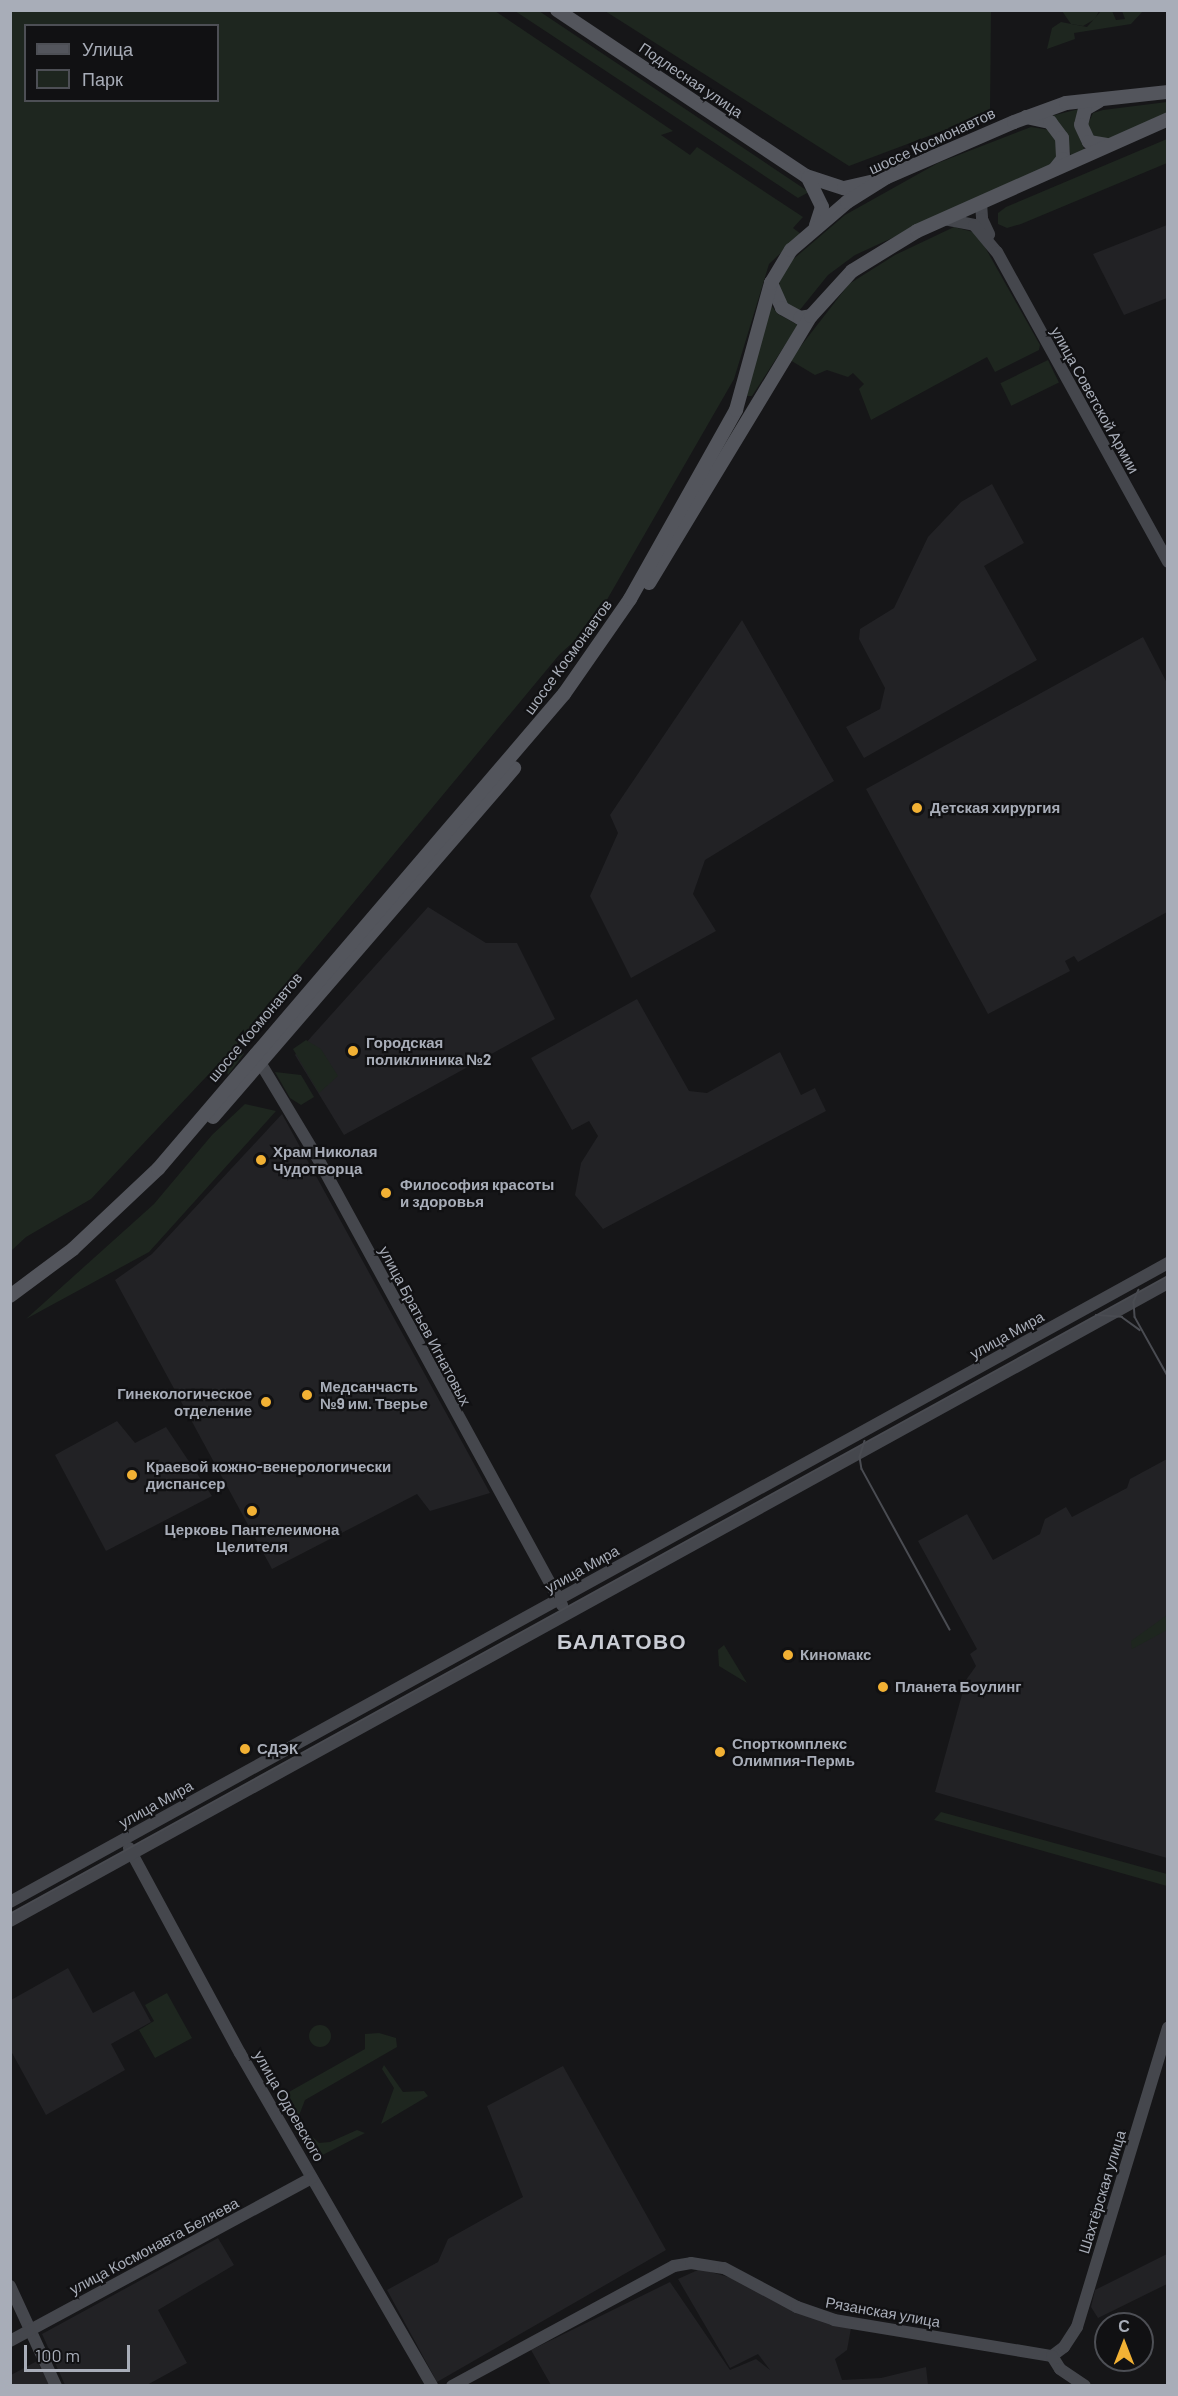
<!DOCTYPE html>
<meta charset="utf-8">
<style>
body{margin:0}
#map{position:relative;width:1178px;height:2396px;overflow:hidden;background:#161618;font-family:Barlow,sans-serif}
div>[style]{position:absolute}
[style*='--x']{left:calc(var(--x)*1px);top:calc(var(--y)*1px);width:calc(var(--w)*1px);rotate:calc(var(--a)*1deg)}
.built>*{inset:0;background:#222225}
.green>*{inset:0;background:#1e261f;transform-origin:0 0}
.round{border-radius:50%}
.secondary>*{height:12px;margin:-6px;padding:0 6px;transform-origin:6px;border-radius:6px;background:#45474d}
.primary>*{height:14px;margin:-7px;padding:0 7px;transform-origin:7px;border-radius:7px;background:#53555c}
.tram>*{height:1.5px;margin:-0.75px;padding:0 0.75px;transform-origin:0.75px;border-radius:0.75px;background:#4a4c52}
.dots>*{width:16px;height:16px;translate:-50% -50%;box-sizing:border-box;border:3px solid #111113;border-radius:50%}
span{translate:-50% -50%;white-space:nowrap;text-align:center;line-height:1.15;-webkit-text-stroke:4.5px #111113;paint-order:stroke}
.street-label{font-size:15px;color:#a8adb8}
.poi-label{font-size:15px;color:#a8adb8;font-weight:700}
.left{translate:0 -50%;text-align:left}
.right{translate:-100% -50%;text-align:right}
.district-label{font-size:21px;color:#c9ccd4;font-weight:700;letter-spacing:1.5px}
.frame{position:absolute;inset:0;border:12px solid #a8adb8;pointer-events:none}
.legend{position:absolute;left:24px;top:24px;width:195px;height:78px;box-sizing:border-box;background:#111113;border:2px solid #4d4f55;margin:0;padding:8px 10px;list-style:none;font-size:18px;color:#a8adb8}
.legend li{display:flex;align-items:center;gap:12px;height:30px}
.legend b{width:30px;border:2px solid #4d4f55}
.north{position:absolute;left:1094px;top:2312px;width:60px;height:60px;box-sizing:border-box;background:#111113;border:2px solid #4d4f55;border-radius:50%;rotate:0deg;font-size:16px;font-weight:700;line-height:24px;text-align:center;color:#a8adb8}
.north::after{content:'';display:block;margin:auto;width:21px;height:27px;background:#f2b134;clip-path:polygon(50% 0,100% 100%,50% 72%,0 100%)}
.scale{position:absolute;left:24px;top:2345px;width:106px;height:27px;box-sizing:border-box;border:3px solid #a8adb8;border-top:0;padding-left:8px;font-size:18px;line-height:21px;white-space:nowrap;color:#a8adb8;-webkit-text-stroke:4px #111113;paint-order:stroke}
</style>
<div id="map">
<div class="built">
<i style="clip-path:polygon(1167px 225px,1167px 298px,1124px 315px,1093px 254px)"></i>
<i style="clip-path:polygon(992px 484px,1024px 543px,984px 566px,1037px 660px,864px 758px,846px 727px,880px 709px,885px 688px,859px 639px,860px 629px,894px 608px,928px 537px,961px 502px)"></i>
<i style="clip-path:polygon(742px 620px,834px 781px,705px 860px,693px 894px,716px 931px,631px 978px,590px 896px,618px 833px,610px 815px)"></i>
<i style="clip-path:polygon(1143px 637px,1167px 683px,1167px 912px,1078px 962px,1074px 956px,1065px 961px,1070px 971px,988px 1014px,866px 789px)"></i>
<i style="clip-path:polygon(428px 907px,486px 943px,517px 943px,555px 1019px,344px 1135px,295px 1055px)"></i>
<i style="clip-path:polygon(637px 999px,689px 1091px,707px 1093px,780px 1052px,801px 1095px,815px 1088px,826px 1111px,603px 1229px,575px 1195px,581px 1163px,598px 1136px,589px 1121px,572px 1130px,531px 1058px)"></i>
<i style="clip-path:polygon(282px 1114px,490px 1493px,430px 1511px,417px 1494px,272px 1569px,115px 1280px,152px 1254px)"></i>
<i style="clip-path:polygon(117px 1421px,135px 1443px,166px 1427px,212px 1496px,106px 1551px,55px 1455px)"></i>
<i style="clip-path:polygon(1167px 1459px,1167px 1858px,935px 1792px,966px 1680px,976px 1666px,970px 1654px,977px 1649px,918px 1541px,967px 1514px,993px 1560px,1040px 1534px,1045px 1519px,1066px 1507px,1072px 1517px,1127px 1488px,1130px 1479px)"></i>
<i style="clip-path:polygon(68px 1968px,93px 2013px,134px 1991px,151px 2022px,111px 2044px,125px 2070px,46px 2115px,11px 2051px,11px 2000px)"></i>
<i style="clip-path:polygon(563px 2066px,666px 2250px,437px 2382px,387px 2290px,438px 2262px,448px 2239px,523px 2197px,487px 2106px)"></i>
<i style="clip-path:polygon(218px 2238px,234px 2265px,158px 2310px,187px 2363px,147px 2385px,65px 2385px,42px 2334px)"></i>
<i style="clip-path:polygon(1167px 2254px,1167px 2284px,1098px 2318px,1091px 2307px,1095px 2290px)"></i>
<i style="clip-path:polygon(700px 2269px,739px 2280px,851px 2328px,847px 2350px,835px 2359px,842px 2380px,881px 2378px,926px 2367px,928px 2385px,551px 2385px,531px 2350px,670px 2282px,730px 2370px,756px 2359px,770px 2370px,758px 2354px,730px 2368px,678px 2279px)"></i>
<i style="clip-path:polygon(37px 2361px,50px 2385px,11px 2386px,11px 2375px)"></i>
</div>
<div class="green">
<i style="clip-path:polygon(evenodd,11px 11px,495px 11px,673px 131px,661px 135px,690px 155px,697px 147px,803px 217px,793px 228px,801px 234px,769px 264px,734px 379px,593px 624px,559px 655px,237px 1043px,244px 1054px,228px 1075px,223px 1059px,91px 1199px,26px 1237px,11px 1251px,11px 11px,26px 26px,218px 26px,218px 100px,26px 100px,26px 26px)"></i>
<i style="clip-path:polygon(515px 11px,539px 11px,809px 192px,798px 198px)"></i>
<i style="clip-path:polygon(605px 11px,991px 11px,990px 113px,849px 166px)"></i>
<i style="clip-path:polygon(1062px 11px,1062px 10px,1099px 11px,1095px 19px,1083px 26px,1071px 24px)"></i>
<i style="clip-path:polygon(1101px 11px,1112px 11px,1116px 20px,1125px 19px,1122px 11px,1143px 11px,1131px 24px,1074px 33px,1075px 39px,1047px 49px,1052px 28px,1061px 22px,1087px 27px)"></i>
<i style="clip-path:polygon(1167px 102px,1167px 113px,1101px 144px,1096px 143px,1088px 124px,1093px 113px,1103px 110px)"></i>
<i style="clip-path:polygon(1079px 109px,1077px 132px,1085px 151px,1071px 157px,1066px 133px,1051px 116px)"></i>
<i style="clip-path:polygon(1031px 127px,1050px 130px,1056px 138px,1058px 162px,855px 255px,828px 275px,799px 311px,785px 304px,778px 289px,783px 268px,845px 215px,938px 163px)"></i>
<i style="clip-path:polygon(1167px 139px,1167px 163px,1021px 224px,1007px 228px,998px 224px,998px 213px,1006px 207px)"></i>
<i style="clip-path:polygon(954px 227px,977px 233px,1040px 345px,1039px 350px,995px 372px,987px 357px,871px 420px,859px 389px,864px 384px,853px 373px,848px 377px,827px 370px,815px 375px,790px 360px,849px 284px,895px 255px)"></i>
<i style="clip-path:polygon(769px 303px,778px 314px,798px 325px,752px 396px,747px 396px)"></i>
<i style="left:1048px;top:360px;width:25px;height:53px;rotate:64deg"></i>
<i style="clip-path:polygon(306px 1040px,321px 1049px,338px 1076px,319px 1093px,293px 1049px)"></i>
<i style="clip-path:polygon(275px 1072px,301px 1075px,314px 1097px,301px 1105px,290px 1098px)"></i>
<i style="clip-path:polygon(245px 1104px,276px 1111px,149px 1252px,26px 1319px,154px 1204px,212px 1135px)"></i>
<i style="clip-path:polygon(1167px 1615px,1167px 1630px,1132px 1649px,1131px 1641px)"></i>
<i style="clip-path:polygon(724px 1645px,747px 1683px,719px 1666px,718px 1650px)"></i>
<i style="clip-path:polygon(941px 1812px,1167px 1874px,1167px 1886px,934px 1820px)"></i>
<i style="clip-path:polygon(167px 1993px,192px 2038px,155px 2058px,139px 2030px,154px 2021px,145px 2005px)"></i>
<i class="round" style="left:309px;top:2025px;width:22px;height:22px"></i>
<i style="clip-path:polygon(379px 2033px,396px 2038px,397px 2047px,305px 2100px,298px 2118px,292px 2120px,280px 2097px,365px 2049px,365px 2034px)"></i>
<i style="clip-path:polygon(384px 2065px,403px 2092px,424px 2091px,428px 2096px,381px 2124px,394px 2088px,382px 2069px)"></i>
<i style="clip-path:polygon(299px 2124px,319px 2143px,330px 2142px,357px 2130px,365px 2133px,313px 2160px,294px 2129px)"></i>
</div>
<div class="secondary">
<i style="--x:981;--y:203;--w:16;--a:86"></i>
<i style="--x:982;--y:219;--w:17;--a:65"></i>
<i style="--x:944;--y:219;--w:31;--a:11"></i>
<i style="--x:974;--y:225;--w:35;--a:50"></i>
<i style="--x:997;--y:252;--w:354;--a:61.1"></i>
<i style="--x:255;--y:1054;--w:120;--a:59"></i>
<i style="--x:317;--y:1157;--w:511;--a:61.33"></i>
<i style="--x:129;--y:1848;--w:233;--a:61.6"></i>
<i style="--x:240;--y:2053;--w:384;--a:60"></i>
<i style="--x:10;--y:1902;--w:1323;--a:-28.89"></i>
<i style="--x:10;--y:1921;--w:1322;--a:-28.85"></i>
<i style="--x:10;--y:2286;--w:110;--a:65.3"></i>
<i style="--x:10;--y:2341;--w:343;--a:-28.4"></i>
<i style="--x:1052;--y:2356;--w:15;--a:-37"></i>
<i style="--x:1064;--y:2347;--w:24;--a:-57"></i>
<i style="--x:1077;--y:2327;--w:313;--a:-73.1"></i>
<i style="--x:452;--y:2386;--w:252;--a:-28.4"></i>
<i style="--x:674;--y:2266;--w:17;--a:-10"></i>
<i style="--x:691;--y:2263;--w:33;--a:9"></i>
<i style="--x:724;--y:2268;--w:83;--a:28.1"></i>
<i style="--x:797;--y:2307;--w:39;--a:19"></i>
<i style="--x:834;--y:2320;--w:221;--a:9.4"></i>
<i style="--x:1052;--y:2356;--w:15;--a:58"></i>
<i style="--x:1060;--y:2369;--w:30;--a:34"></i>
</div>
<div class="primary">
<i style="--x:557;--y:10;--w:299;--a:33.7"></i>
<i style="--x:806;--y:176;--w:40;--a:18"></i>
<i style="--x:844;--y:188;--w:28;--a:-13"></i>
<i style="--x:1099;--y:101;--w:16;--a:150"></i>
<i style="--x:1085;--y:109;--w:16;--a:104"></i>
<i style="--x:1081;--y:125;--w:19;--a:65"></i>
<i style="--x:1089;--y:142;--w:18;--a:9"></i>
<i style="--x:1026;--y:117;--w:25;--a:12"></i>
<i style="--x:1050;--y:122;--w:20;--a:53"></i>
<i style="--x:1062;--y:138;--w:21;--a:87"></i>
<i style="--x:1063;--y:159;--w:13;--a:129"></i>
<i style="--x:808;--y:178;--w:32;--a:64"></i>
<i style="--x:822;--y:207;--w:20;--a:108"></i>
<i style="--x:771;--y:283;--w:27;--a:66"></i>
<i style="--x:782;--y:308;--w:21;--a:29"></i>
<i style="--x:800;--y:318;--w:11;--a:-10"></i>
<i style="--x:649;--y:583;--w:312;--a:-58.8"></i>
<i style="--x:811;--y:316;--w:61;--a:-47.7"></i>
<i style="--x:852;--y:271;--w:76;--a:-31.6"></i>
<i style="--x:917;--y:231;--w:275;--a:-24"></i>
<i style="--x:213;--y:1117;--w:461;--a:-49.2"></i>
<i style="--x:10;--y:1296;--w:79;--a:-36.7"></i>
<i style="--x:73;--y:1249;--w:117;--a:-43.3"></i>
<i style="--x:158;--y:1169;--w:625;--a:-49.48"></i>
<i style="--x:564;--y:694;--w:116;--a:-55.2"></i>
<i style="--x:630;--y:599;--w:217;--a:-60.7"></i>
<i style="--x:736;--y:410;--w:132;--a:-74.6"></i>
<i style="--x:771;--y:283;--w:39;--a:-59"></i>
<i style="--x:791;--y:250;--w:74;--a:-40.6"></i>
<i style="--x:847;--y:202;--w:47;--a:-32"></i>
<i style="--x:887;--y:177;--w:138;--a:-23.4"></i>
<i style="--x:1014;--y:122;--w:55;--a:-20.1"></i>
<i style="--x:1066;--y:103;--w:103;--a:-6.2"></i>
</div>
<div class="tram">
<i style="--x:1139;--y:1290;--w:13;--a:113"></i>
<i style="--x:1134;--y:1302;--w:15;--a:86"></i>
<i style="--x:1135;--y:1317;--w:68;--a:60.8"></i>
<i style="--x:1096;--y:1315;--w:26;--a:4"></i>
<i style="--x:1122;--y:1317;--w:22;--a:36"></i>
<i style="--x:865;--y:1441;--w:17;--a:107"></i>
<i style="--x:860;--y:1457;--w:12;--a:81"></i>
<i style="--x:862;--y:1469;--w:183;--a:61.3"></i>
<i style="--x:10;--y:1914;--w:1322;--a:-28.85"></i>
</div>
<div class="dots">
<i style="left:917px;top:808px;background:#f2b134"></i>
<i style="left:353px;top:1051px;background:#f2b134"></i>
<i style="left:261px;top:1160px;background:#f2b134"></i>
<i style="left:386px;top:1193px;background:#f2b134"></i>
<i style="left:307px;top:1395px;background:#f2b134"></i>
<i style="left:266px;top:1402px;background:#f2b134"></i>
<i style="left:132px;top:1475px;background:#f2b134"></i>
<i style="left:252px;top:1511px;background:#f2b134"></i>
<i style="left:788px;top:1655px;background:#f2b134"></i>
<i style="left:883px;top:1687px;background:#f2b134"></i>
<i style="left:245px;top:1749px;background:#f2b134"></i>
<i style="left:720px;top:1752px;background:#f2b134"></i>
</div>
<div class="street-label">
<span style="left:691px;top:80px;rotate:34deg">Подлесная улица</span>
<span style="left:932px;top:141px;rotate:-25deg">шоссе Космонавтов</span>
<span style="left:1095px;top:400px;rotate:61deg">улица Советской Армии</span>
<span style="left:568px;top:657px;rotate:-54deg">шоссе Космонавтов</span>
<span style="left:255px;top:1027px;rotate:-50deg">шоссе Космонавтов</span>
<span style="left:425px;top:1326px;rotate:62deg">улица Братьев Игнатовых</span>
<span style="left:1007px;top:1335px;rotate:-29deg">улица Мира</span>
<span style="left:582px;top:1569px;rotate:-29deg">улица Мира</span>
<span style="left:156px;top:1804px;rotate:-29deg">улица Мира</span>
<span style="left:289px;top:2106px;rotate:60deg">улица Одоевского</span>
<span style="left:1102px;top:2192px;rotate:-73deg">Шахтёрская улица</span>
<span style="left:154px;top:2246px;rotate:-28deg">улица Космонавта Беляева</span>
<span style="left:883px;top:2312px;rotate:10deg">Рязанская улица</span>
</div>
<div class="poi-label">
<span class="left" style="left:930px;top:808px">Детская хирургия</span>
<span class="left" style="left:366px;top:1051px">Городская<br>поликлиника №2</span>
<span class="left" style="left:273px;top:1160px">Храм Николая<br>Чудотворца</span>
<span class="left" style="left:400px;top:1193px">Философия красоты<br>и здоровья</span>
<span class="left" style="left:320px;top:1395px">Медсанчасть<br>№9 им. Тверье</span>
<span class="right" style="left:252px;top:1402px">Гинекологическое<br>отделение</span>
<span class="left" style="left:146px;top:1475px">Краевой кожно-венерологически<br>диспансер</span>
<span style="left:252px;top:1538px">Церковь Пантелеимона<br>Целителя</span>
<span class="left" style="left:800px;top:1655px">Киномакс</span>
<span class="left" style="left:895px;top:1687px">Планета Боулинг</span>
<span class="left" style="left:732px;top:1752px">Спорткомплекс<br>Олимпия-Пермь</span>
<span class="left" style="left:257px;top:1749px">СДЭК</span>
</div>
<div class="district-label">
<span style="left:622px;top:1641px">БАЛАТОВО</span>
</div>
<div class="frame"></div>
<ul class="legend">
<li><b style="height:8px;background:#53555c"></b>Улица</li>
<li><b style="height:16px;background:#1e261f"></b>Парк</li>
</ul>
<div class="north">С</div>
<div class="scale">100 m</div>
</div>
